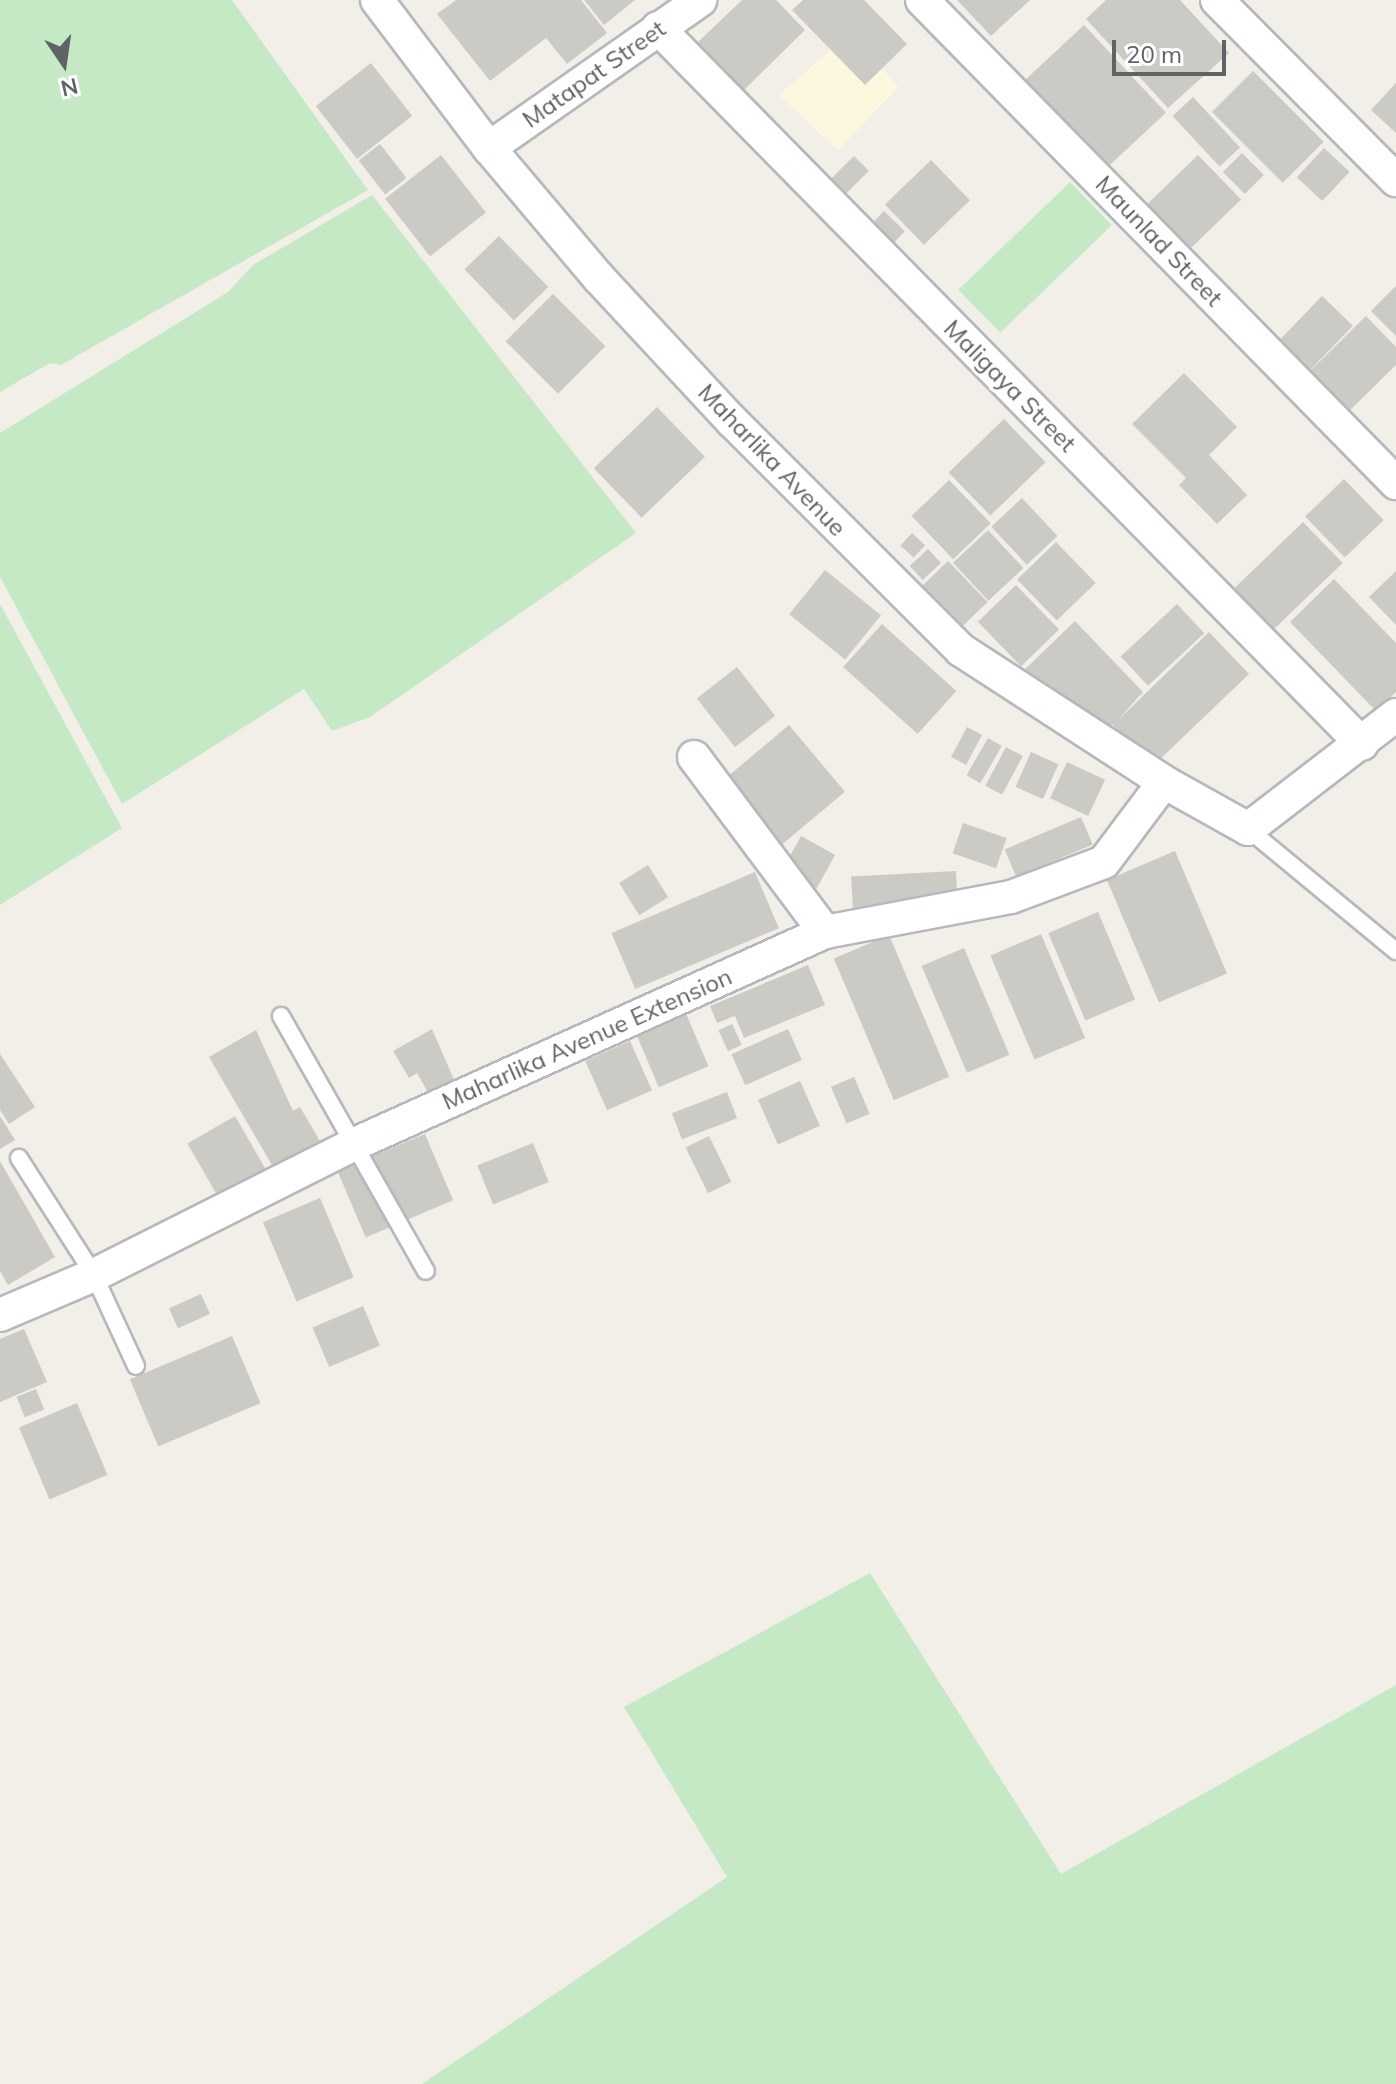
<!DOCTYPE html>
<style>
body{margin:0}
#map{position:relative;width:1396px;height:2084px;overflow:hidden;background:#f1efe8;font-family:Mulish,sans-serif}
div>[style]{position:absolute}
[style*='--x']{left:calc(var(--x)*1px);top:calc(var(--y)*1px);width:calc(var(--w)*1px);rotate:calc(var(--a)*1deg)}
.commercial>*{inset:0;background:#fef7e0}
.green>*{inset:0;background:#c5e8c5;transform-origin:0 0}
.building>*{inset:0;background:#cccac5;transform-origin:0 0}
.roads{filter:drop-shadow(2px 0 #b5b8bc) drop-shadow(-2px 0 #b5b8bc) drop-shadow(0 2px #b5b8bc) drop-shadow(0 -2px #b5b8bc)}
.service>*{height:16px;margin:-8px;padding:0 8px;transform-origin:8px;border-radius:8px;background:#fff}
.minor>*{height:32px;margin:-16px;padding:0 16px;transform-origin:16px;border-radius:16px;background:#fff}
span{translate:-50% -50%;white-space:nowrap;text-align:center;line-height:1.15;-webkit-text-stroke:6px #fff;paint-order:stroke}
.street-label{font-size:24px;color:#5f6368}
.north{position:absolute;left:24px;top:24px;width:80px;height:80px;-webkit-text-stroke:6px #fff;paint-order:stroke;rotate:167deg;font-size:22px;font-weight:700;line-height:32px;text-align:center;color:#5f6368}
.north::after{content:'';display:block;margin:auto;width:28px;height:36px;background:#5f6368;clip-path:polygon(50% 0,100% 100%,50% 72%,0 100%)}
.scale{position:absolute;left:1112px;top:40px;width:114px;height:36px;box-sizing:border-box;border:4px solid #5f6368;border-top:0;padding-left:10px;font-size:24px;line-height:28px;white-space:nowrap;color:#5f6368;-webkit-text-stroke:6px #fff;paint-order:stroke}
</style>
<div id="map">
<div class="commercial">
<i style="clip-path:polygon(843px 39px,873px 57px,898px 87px,838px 150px,779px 95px)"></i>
</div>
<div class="green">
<i style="clip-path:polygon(0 0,232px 0,368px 190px,61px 365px,50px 363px,0 392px)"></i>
<i style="left:1070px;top:182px;width:60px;height:155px;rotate:46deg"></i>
<i style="clip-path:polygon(372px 195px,636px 533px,370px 717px,332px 731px,304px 689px,122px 804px,0 577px,0 433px,228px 292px,253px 265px)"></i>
<i style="clip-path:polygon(0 604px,122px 828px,0 905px)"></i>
<i style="clip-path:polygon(870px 1573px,1061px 1874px,1396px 1685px,1396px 2084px,422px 2084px,727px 1877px,624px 1707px)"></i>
</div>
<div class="building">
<i style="clip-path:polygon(456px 0,581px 0,607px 33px,567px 64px,546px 38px,490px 81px,437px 14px)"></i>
<i style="clip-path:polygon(584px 0,635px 0,604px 25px)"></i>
<i style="clip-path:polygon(742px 0,776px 0,805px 30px,743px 91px,697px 43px)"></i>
<i style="clip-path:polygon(803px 0,864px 0,907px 44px,865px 85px,792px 10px)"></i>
<i style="clip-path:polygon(957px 0,1030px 0,991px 36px)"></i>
<i style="clip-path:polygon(1106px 0,1180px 0,1229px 53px,1168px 108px,1086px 19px)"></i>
<i style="left:1084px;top:25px;width:120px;height:85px;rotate:47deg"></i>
<i style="left:371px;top:63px;width:67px;height:70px;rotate:52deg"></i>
<i style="left:1253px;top:71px;width:100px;height:58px;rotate:45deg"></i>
<i style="clip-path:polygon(1396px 83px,1396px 133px,1371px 110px)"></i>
<i style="left:1193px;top:97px;width:69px;height:28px;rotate:47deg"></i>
<i style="left:380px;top:144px;width:43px;height:27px;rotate:52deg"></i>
<i style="left:1324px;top:148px;width:35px;height:40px;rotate:43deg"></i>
<i style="left:1242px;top:153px;width:31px;height:27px;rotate:45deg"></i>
<i style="left:441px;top:155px;width:73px;height:71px;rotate:52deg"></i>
<i style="left:1198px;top:155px;width:62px;height:86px;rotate:46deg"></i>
<i style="left:854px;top:156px;width:21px;height:33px;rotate:45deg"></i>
<i style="left:931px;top:160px;width:56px;height:64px;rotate:46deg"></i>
<i style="left:884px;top:211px;width:29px;height:25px;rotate:44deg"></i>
<i style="left:499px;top:236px;width:71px;height:48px;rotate:46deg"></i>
<i style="clip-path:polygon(1396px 286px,1396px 336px,1371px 311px)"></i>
<i style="left:553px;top:294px;width:74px;height:67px;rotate:45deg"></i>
<i style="left:1322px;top:296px;width:43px;height:69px;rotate:44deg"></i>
<i style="clip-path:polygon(1366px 316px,1396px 347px,1396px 365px,1344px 416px,1305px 376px)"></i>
<i style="clip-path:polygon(1184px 373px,1237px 427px,1209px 455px,1247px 495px,1217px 524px,1179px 485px,1186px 478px,1132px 424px)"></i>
<i style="left:657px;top:407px;width:69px;height:88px;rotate:46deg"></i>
<i style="left:1004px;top:419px;width:60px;height:77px;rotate:46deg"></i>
<i style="left:1344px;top:479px;width:57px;height:54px;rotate:46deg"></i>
<i style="left:949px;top:480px;width:60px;height:52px;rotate:46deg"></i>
<i style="left:1022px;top:498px;width:52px;height:42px;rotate:47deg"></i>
<i style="left:1303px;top:522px;width:57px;height:102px;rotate:46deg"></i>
<i style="left:988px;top:530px;width:52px;height:48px;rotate:47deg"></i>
<i style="left:912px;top:533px;width:18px;height:17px;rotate:43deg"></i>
<i style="left:1056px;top:542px;width:57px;height:54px;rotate:46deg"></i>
<i style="left:928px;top:549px;width:19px;height:25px;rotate:47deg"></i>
<i style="left:948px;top:561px;width:57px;height:43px;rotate:46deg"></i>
<i style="left:825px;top:570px;width:72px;height:57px;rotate:39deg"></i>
<i style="clip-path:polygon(1396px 571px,1396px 625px,1369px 597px)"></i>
<i style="clip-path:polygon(1334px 579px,1396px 643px,1396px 692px,1376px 711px,1290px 622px)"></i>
<i style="left:1016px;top:585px;width:62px;height:53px;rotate:46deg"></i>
<i style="left:1177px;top:604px;width:40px;height:77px;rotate:47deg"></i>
<i style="clip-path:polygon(1075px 621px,1143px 692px,1117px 721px,1209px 632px,1249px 674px,1153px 766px,1112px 724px,1101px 736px,1021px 673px)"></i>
<i style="left:882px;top:624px;width:100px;height:58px;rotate:42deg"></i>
<i style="left:737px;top:667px;width:62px;height:51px;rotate:52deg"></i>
<i style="left:789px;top:725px;width:87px;height:86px;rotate:50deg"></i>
<i style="left:967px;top:727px;width:17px;height:34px;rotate:28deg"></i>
<i style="left:988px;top:738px;width:16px;height:43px;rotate:30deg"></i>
<i style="left:1006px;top:747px;width:19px;height:44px;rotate:28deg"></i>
<i style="left:1031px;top:752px;width:30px;height:38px;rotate:24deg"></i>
<i style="left:1067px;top:762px;width:42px;height:40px;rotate:25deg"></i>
<i style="left:1081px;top:817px;width:30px;height:83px;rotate:67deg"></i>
<i style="left:963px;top:823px;width:46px;height:32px;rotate:19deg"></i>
<i style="left:801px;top:836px;width:39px;height:38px;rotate:29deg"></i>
<i style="left:1175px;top:851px;width:133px;height:74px;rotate:67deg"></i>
<i style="left:648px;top:865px;width:38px;height:34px;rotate:58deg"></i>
<i style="left:956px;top:871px;width:33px;height:105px;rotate:87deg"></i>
<i style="left:755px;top:872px;width:61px;height:156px;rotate:67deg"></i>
<i style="left:1098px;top:912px;width:95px;height:54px;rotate:67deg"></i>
<i style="left:1041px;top:934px;width:113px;height:55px;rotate:67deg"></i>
<i style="left:889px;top:935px;width:154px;height:60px;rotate:67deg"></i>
<i style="left:964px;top:948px;width:116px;height:46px;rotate:67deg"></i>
<i style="clip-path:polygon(808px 965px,825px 1005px,744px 1038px,735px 1016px,717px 1023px,710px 1006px)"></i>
<i style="left:685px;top:1011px;width:60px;height:54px;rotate:67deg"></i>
<i style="left:732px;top:1024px;width:23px;height:15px;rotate:65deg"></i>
<i style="clip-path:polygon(432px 1029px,455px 1082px,430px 1096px,417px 1073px,409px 1078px,393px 1051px)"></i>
<i style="left:788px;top:1029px;width:34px;height:62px;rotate:66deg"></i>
<i style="clip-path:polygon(256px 1030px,293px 1111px,300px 1107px,324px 1148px,273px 1167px,209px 1057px)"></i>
<i style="left:630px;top:1041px;width:54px;height:49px;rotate:66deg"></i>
<i style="clip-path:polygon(0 1054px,35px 1107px,9px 1124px,0 1110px)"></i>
<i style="left:854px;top:1077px;width:40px;height:25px;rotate:67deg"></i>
<i style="left:800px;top:1081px;width:49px;height:46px;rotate:66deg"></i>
<i style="left:727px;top:1092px;width:28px;height:59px;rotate:69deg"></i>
<i style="clip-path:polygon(0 1116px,15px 1140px,0 1149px)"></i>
<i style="left:235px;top:1116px;width:66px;height:55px;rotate:60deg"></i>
<i style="left:425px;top:1134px;width:72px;height:95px;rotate:67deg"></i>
<i style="left:709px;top:1136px;width:51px;height:26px;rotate:64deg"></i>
<i style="left:533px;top:1143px;width:42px;height:60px;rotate:68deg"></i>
<i style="clip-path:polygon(0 1161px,55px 1257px,8px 1285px,0 1271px)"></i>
<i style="left:320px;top:1198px;width:86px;height:62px;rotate:67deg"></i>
<i style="left:201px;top:1294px;width:22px;height:35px;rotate:66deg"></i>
<i style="left:363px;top:1306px;width:43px;height:55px;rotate:67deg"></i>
<i style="clip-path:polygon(24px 1329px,47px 1382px,0 1402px,0 1339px)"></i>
<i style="left:232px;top:1336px;width:73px;height:111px;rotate:67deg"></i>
<i style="left:36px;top:1389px;width:22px;height:21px;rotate:68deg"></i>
<i style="left:77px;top:1403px;width:78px;height:63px;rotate:67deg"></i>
</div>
<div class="roads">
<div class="service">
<i style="--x:1248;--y:829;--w:192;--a:39.5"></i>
<i style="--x:281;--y:1016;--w:293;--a:60.4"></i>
<i style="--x:19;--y:1158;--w:139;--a:57.3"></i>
<i style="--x:94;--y:1275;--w:100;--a:65.2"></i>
</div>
<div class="minor">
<i style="--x:377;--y:0;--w:186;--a:52.9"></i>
<i style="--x:489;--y:148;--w:170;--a:49.8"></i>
<i style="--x:599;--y:278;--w:195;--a:47.1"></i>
<i style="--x:732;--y:421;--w:324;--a:45"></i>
<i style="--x:961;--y:650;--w:242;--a:33"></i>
<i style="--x:1164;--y:782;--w:96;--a:29.2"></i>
<i style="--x:1248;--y:829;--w:187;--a:-37.6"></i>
<i style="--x:922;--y:0;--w:677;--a:45.54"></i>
<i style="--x:1217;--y:0;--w:254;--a:45.2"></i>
<i style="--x:658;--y:28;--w:1004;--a:45.48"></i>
<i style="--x:489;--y:148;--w:258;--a:-35"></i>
<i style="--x:694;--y:757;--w:219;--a:53.2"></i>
<i style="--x:0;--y:1315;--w:102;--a:-23.1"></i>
<i style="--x:94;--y:1275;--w:294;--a:-26.7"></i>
<i style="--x:357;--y:1143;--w:513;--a:-24.27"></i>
<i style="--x:825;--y:932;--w:189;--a:-10.7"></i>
<i style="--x:1011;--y:897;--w:99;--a:-20.6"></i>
<i style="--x:1104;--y:862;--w:100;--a:-53.1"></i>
</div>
</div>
<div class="street-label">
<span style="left:594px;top:74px;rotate:-35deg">Matapat Street</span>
<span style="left:1159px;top:241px;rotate:46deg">Maunlad Street</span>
<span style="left:1010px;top:386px;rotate:45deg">Maligaya Street</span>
<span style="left:772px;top:460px;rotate:46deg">Maharlika Avenue</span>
<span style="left:587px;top:1039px;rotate:-24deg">Maharlika Avenue Extension</span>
</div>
<div class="north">N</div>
<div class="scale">20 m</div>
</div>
